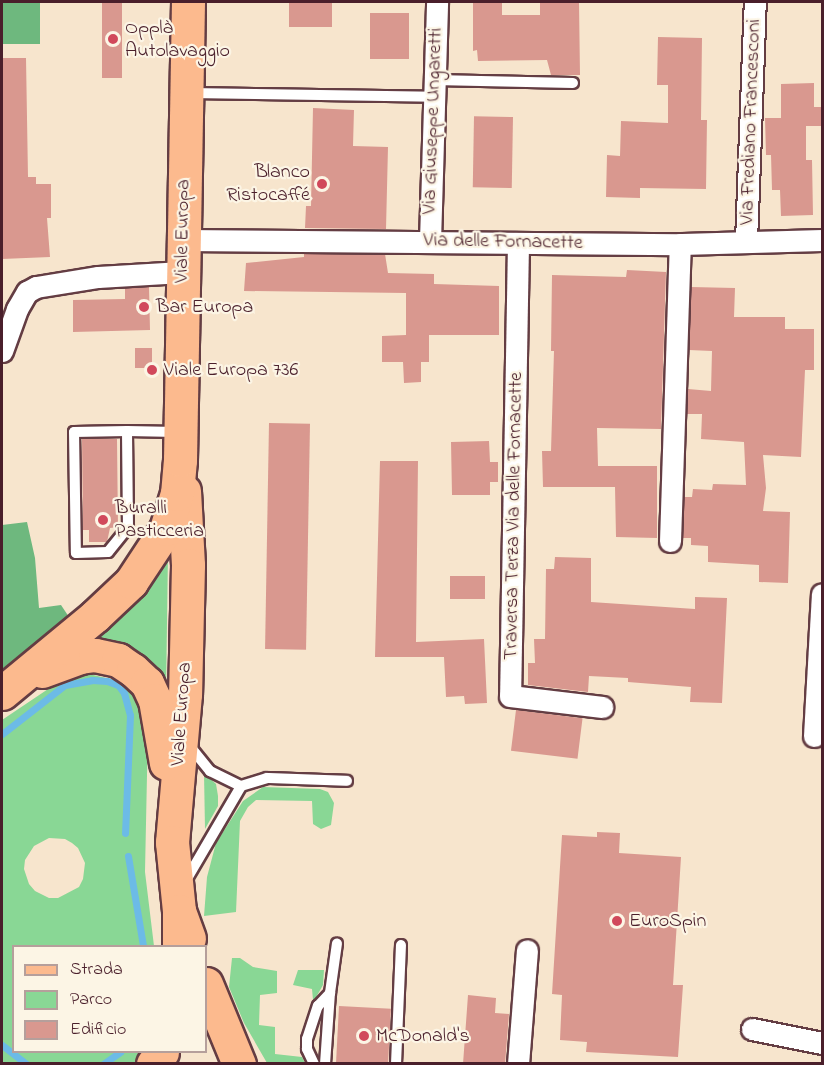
<!DOCTYPE html>
<meta charset="utf-8">
<style>
body{margin:0}
#map{position:relative;width:824px;height:1065px;overflow:hidden;background:#f7e5cd;font-family:"Indie Flower",sans-serif}
div>[style]{position:absolute}
[style*='--x']{left:calc(var(--x)*1px);top:calc(var(--y)*1px);width:calc(var(--w)*1px);rotate:calc(var(--a)*1deg)}
.green>*{inset:0;background:#89d795}
.forest>*{inset:0;background:#6eb87e;transform-origin:0 0}
.stream>*{height:7px;margin:-3.5px;padding:0 3.5px;transform-origin:3.5px;border-radius:3.5px;background:#6cbbe6}
.building>*{inset:0;background:#d9988f;transform-origin:0 0}
.roads{filter:drop-shadow(2px 0 #643d43) drop-shadow(-2px 0 #643d43) drop-shadow(0 2px #643d43) drop-shadow(0 -2px #643d43)}
.lane>*{height:10px;margin:-5px;padding:0 5px;transform-origin:5px;border-radius:5px;background:#fff}
.street>*{height:21px;margin:-10.5px;padding:0 10.5px;transform-origin:10.5px;border-radius:10.5px;background:#fff}
.primary>*{height:33px;margin:-16.5px;padding:0 16.5px;transform-origin:16.5px;border-radius:16.5px;background:#fcba8e}
.highway>*{height:33px;margin:-16.5px;padding:0 16.5px;transform-origin:16.5px;border-radius:16.5px;background:#fcba8e}
.dots>*{width:16px;height:16px;translate:-50% -50%;box-sizing:border-box;border:3px solid #fcf5e5;border-radius:50%}
span{translate:-50% -50%;white-space:nowrap;text-align:center;line-height:1.15;-webkit-text-stroke:4.5px #fcf5e5;paint-order:stroke}
.poi-label{font-size:20px;color:#4a1f2b}
.left{translate:0 -50%;text-align:left}
.right{translate:-100% -50%;text-align:right}
.street-label{font-size:20px;color:#4a1f2b}
.frame{position:absolute;inset:0;border:3px solid #4a1f2b;pointer-events:none}
.legend{position:absolute;left:12px;top:945px;width:195px;height:108px;box-sizing:border-box;background:#fcf5e5;border:2px solid #b59f9b;margin:0;padding:8px 10px;list-style:none;font-size:18px;color:#4a1f2b}
.legend li{display:flex;align-items:center;gap:12px;height:30px}
.legend b{width:30px;border:2px solid #b59f9b}
</style>
<div id="map">
<div class="green">
<i style="clip-path:polygon(168px 553px,166px 692px,94px 639px,94px 633px)"></i>
<i style="clip-path:polygon(evenodd,89px 674px,119px 681px,131px 689px,141px 699px,148px 727px,145px 872px,154px 946px,14px 946px,14px 1052px,143px 1052px,134px 1063px,2px 1063px,2px 720px,60px 681px,89px 674px,49px 838px,65px 839px,72px 843px,78px 848px,85px 863px,83px 879px,79px 887px,58px 898px,49px 898px,35px 891px,29px 884px,24px 869px,25px 860px,34px 846px,49px 838px)"></i>
<i style="clip-path:polygon(204px 773px,216px 784px,218px 796px,218px 806px,205px 829px)"></i>
<i style="clip-path:polygon(263px 787px,320px 789px,328px 792px,334px 803px,331px 825px,321px 829px,313px 824px,312px 801px,256px 800px,248px 807px,240px 821px,236px 912px,204px 916px,207px 877px,216px 843px,243px 801px)"></i>
<i style="clip-path:polygon(232px 958px,240px 958px,253px 967px,277px 971px,277px 993px,260px 995px,259px 1025px,275px 1027px,275px 1054px,302px 1057px,305px 1063px,267px 1063px,244px 1023px,229px 987px)"></i>
<i style="clip-path:polygon(298px 970px,324px 970px,323px 985px,315px 999px,313px 1000px,312px 989px,293px 985px)"></i>
</div>
<div class="forest">
<i style="left:2px;top:2px;width:38px;height:42px"></i>
<i style="clip-path:polygon(27px 522px,35px 558px,39px 608px,61px 605px,69px 617px,2px 671px,2px 525px)"></i>
</div>
<div class="stream">
<i style="--x:2;--y:734;--w:80;--a:-37.9"></i>
<i style="--x:65;--y:685;--w:27;--a:-10"></i>
<i style="--x:92;--y:680;--w:15;--a:4"></i>
<i style="--x:107;--y:681;--w:12;--a:20"></i>
<i style="--x:118;--y:685;--w:10;--a:53"></i>
<i style="--x:124;--y:693;--w:23;--a:75"></i>
<i style="--x:130;--y:715;--w:118;--a:92.4"></i>
<i style="--x:128;--y:856;--w:91;--a:80.5"></i>
<i style="--x:2;--y:1045;--w:31;--a:38"></i>
<i style="--x:103;--y:1064;--w:21;--a:-35"></i>
</div>
<div class="building">
<i style="left:102px;top:2px;width:20px;height:76px"></i>
<i style="left:289px;top:2px;width:43px;height:25px"></i>
<i style="clip-path:polygon(473px 2px,502px 2px,502px 15px,540px 15px,540px 2px,579px 2px,580px 75px,551px 75px,547px 60px,478px 61px,477px 50px,473px 51px)"></i>
<i style="left:409px;top:13px;width:46px;height:39px;rotate:90deg"></i>
<i style="clip-path:polygon(658px 37px,702px 38px,701px 120px,707px 120px,706px 189px,640px 188px,640px 198px,606px 197px,607px 155px,620px 156px,621px 121px,668px 123px,668px 85px,657px 85px)"></i>
<i style="clip-path:polygon(2px 58px,26px 58px,28px 177px,36px 177px,36px 184px,51px 184px,51px 218px,47px 218px,50px 257px,2px 259px)"></i>
<i style="clip-path:polygon(814px 83px,814px 107px,822px 107px,822px 126px,806px 126px,806px 160px,812px 160px,813px 215px,781px 216px,780px 190px,772px 190px,771px 155px,766px 155px,765px 118px,781px 118px,781px 84px)"></i>
<i style="clip-path:polygon(313px 108px,354px 110px,353px 146px,388px 147px,386px 229px,305px 228px,306px 206px,311px 206px)"></i>
<i style="left:513px;top:117px;width:71px;height:39px;rotate:91deg"></i>
<i style="clip-path:polygon(304px 254px,385px 254px,388px 273px,434px 274px,434px 284px,499px 286px,499px 335px,429px 335px,429px 362px,421px 362px,421px 382px,404px 383px,403px 362px,382px 362px,382px 336px,406px 335px,406px 293px,244px 291px,246px 263px,304px 257px)"></i>
<i style="clip-path:polygon(627px 270px,666px 272px,661px 429px,597px 428px,598px 466px,657px 466px,657px 538px,616px 537px,615px 487px,543px 487px,542px 451px,551px 451px,554px 351px,551px 351px,552px 275px,626px 277px)"></i>
<i style="clip-path:polygon(149px 287px,150px 330px,73px 332px,73px 300px,125px 299px,125px 288px)"></i>
<i style="clip-path:polygon(691px 287px,735px 288px,734px 317px,785px 317px,785px 329px,814px 329px,814px 370px,805px 370px,801px 457px,763px 455px,766px 488px,763px 511px,790px 512px,788px 583px,759px 582px,759px 565px,708px 562px,708px 546px,691px 545px,691px 538px,683px 538px,684px 497px,692px 497px,693px 489px,712px 490px,713px 484px,746px 485px,744px 442px,701px 439px,702px 414px,687px 414px,688px 389px,711px 391px,712px 351px,689px 350px)"></i>
<i style="left:135px;top:348px;width:17px;height:20px"></i>
<i style="left:269px;top:423px;width:41px;height:226px;rotate:1deg"></i>
<i style="clip-path:polygon(82px 439px,117px 439px,118px 527px,110px 528px,107px 542px,89px 542px,89px 530px,83px 530px)"></i>
<i style="clip-path:polygon(489px 441px,490px 462px,498px 462px,498px 482px,490px 482px,490px 495px,452px 495px,451px 442px)"></i>
<i style="clip-path:polygon(380px 461px,418px 461px,416px 642px,484px 639px,487px 703px,465px 704px,464px 696px,446px 697px,444px 657px,375px 657px)"></i>
<i style="clip-path:polygon(555px 557px,591px 558px,591px 602px,695px 609px,695px 597px,727px 598px,722px 703px,690px 702px,691px 687px,628px 682px,628px 678px,589px 676px,588px 692px,528px 685px,528px 663px,535px 663px,534px 639px,545px 639px,546px 569px,554px 569px)"></i>
<i style="left:485px;top:576px;width:23px;height:35px;rotate:90deg"></i>
<i style="left:516px;top:710px;width:67px;height:41px;rotate:7deg"></i>
<i style="clip-path:polygon(597px 832px,620px 833px,619px 853px,681px 857px,673px 985px,683px 985px,678px 1057px,586px 1052px,587px 1042px,560px 1040px,562px 995px,552px 994px,562px 835px,597px 837px)"></i>
<i style="clip-path:polygon(468px 995px,496px 998px,495px 1013px,509px 1014px,505px 1064px,463px 1064px)"></i>
<i style="left:339px;top:1006px;width:52px;height:58px;rotate:3deg"></i>
</div>
<div class="roads">
<div class="lane">
<i style="--x:434;--y:80;--w:139;--a:1.2"></i>
<i style="--x:190;--y:93;--w:244;--a:0.9"></i>
<i style="--x:127;--y:431;--w:53;--a:178.9"></i>
<i style="--x:74;--y:432;--w:121;--a:89.1"></i>
<i style="--x:76;--y:553;--w:32;--a:-2"></i>
<i style="--x:108;--y:552;--w:32;--a:-51"></i>
<i style="--x:128;--y:527;--w:96;--a:-90.6"></i>
<i style="--x:127;--y:431;--w:50;--a:1.1"></i>
<i style="--x:188;--y:744;--w:35;--a:51"></i>
<i style="--x:210;--y:771;--w:34;--a:26"></i>
<i style="--x:185;--y:882;--w:111;--a:-59.7"></i>
<i style="--x:241;--y:786;--w:27;--a:-17"></i>
<i style="--x:267;--y:778;--w:80;--a:2.1"></i>
<i style="--x:314;--y:1064;--w:17;--a:-115"></i>
<i style="--x:307;--y:1049;--w:10;--a:-90"></i>
<i style="--x:307;--y:1039;--w:35;--a:-72"></i>
<i style="--x:318;--y:1006;--w:18;--a:-47"></i>
<i style="--x:325;--y:1064;--w:71;--a:-86"></i>
<i style="--x:330;--y:993;--w:50;--a:-82"></i>
<i style="--x:396;--y:1064;--w:119;--a:-87.6"></i>
</div>
<div class="street">
<i style="--x:183;--y:240;--w:497;--a:0.5"></i>
<i style="--x:680;--y:244;--w:142;--a:-1.6"></i>
<i style="--x:430;--y:241;--w:239;--a:-88.3"></i>
<i style="--x:746;--y:242;--w:240;--a:-87.9"></i>
<i style="--x:518;--y:243;--w:453;--a:91"></i>
<i style="--x:510;--y:696;--w:93;--a:6.8"></i>
<i style="--x:2;--y:351;--w:45;--a:-70.3"></i>
<i style="--x:17;--y:309;--w:20;--a:-60"></i>
<i style="--x:27;--y:292;--w:10;--a:-29"></i>
<i style="--x:36;--y:287;--w:63;--a:-9.2"></i>
<i style="--x:98;--y:277;--w:84;--a:-3.4"></i>
<i style="--x:670;--y:541;--w:297;--a:-88.1"></i>
<i style="--x:814;--y:736;--w:142;--a:-86.8"></i>
<i style="--x:752;--y:1029;--w:71;--a:11.3"></i>
<i style="--x:518;--y:1064;--w:114;--a:-85.5"></i>
</div>
<div class="primary">
<i style="--x:184;--y:491;--w:74;--a:86.9"></i>
<i style="--x:188;--y:565;--w:129;--a:91.3"></i>
<i style="--x:185;--y:694;--w:149;--a:95"></i>
<i style="--x:172;--y:842;--w:69;--a:84.2"></i>
<i style="--x:179;--y:911;--w:29;--a:70"></i>
<i style="--x:42;--y:671;--w:40;--a:-20.2"></i>
<i style="--x:80;--y:657;--w:15;--a:-8"></i>
<i style="--x:95;--y:655;--w:24;--a:12"></i>
<i style="--x:118;--y:660;--w:18;--a:34"></i>
<i style="--x:133;--y:670;--w:19;--a:43"></i>
<i style="--x:147;--y:683;--w:19;--a:65"></i>
<i style="--x:155;--y:700;--w:64;--a:80.1"></i>
<i style="--x:2;--y:693;--w:121;--a:-39.6"></i>
<i style="--x:95;--y:616;--w:50;--a:-43.4"></i>
<i style="--x:131;--y:582;--w:64;--a:-56.6"></i>
<i style="--x:166;--y:529;--w:37;--a:-73"></i>
<i style="--x:177;--y:494;--w:34;--a:-85"></i>
<i style="--x:180;--y:460;--w:458;--a:-89"></i>
<i style="--x:206;--y:984;--w:87;--a:67.6"></i>
</div>
<div class="highway">
<i style="--x:179;--y:946;--w:35;--a:-90"></i>
<i style="--x:153;--y:1064;--w:15;--a:-53"></i>
</div>
</div>
<div class="dots">
<i style="left:113px;top:39px;background:#d1495b"></i>
<i style="left:322px;top:184px;background:#d1495b"></i>
<i style="left:144px;top:307px;background:#d1495b"></i>
<i style="left:152px;top:370px;background:#d1495b"></i>
<i style="left:103px;top:520px;background:#d1495b"></i>
<i style="left:617px;top:921px;background:#d1495b"></i>
<i style="left:364px;top:1036px;background:#d1495b"></i>
</div>
<div class="poi-label">
<span class="left" style="left:125px;top:40px">Opplà<br>Autolavaggio</span>
<span class="right" style="left:310px;top:184px">Blanco<br>Ristocaffé</span>
<span class="left" style="left:156px;top:307px">Bar Europa</span>
<span class="left" style="left:164px;top:370px">Viale Europa 736</span>
<span class="left" style="left:115px;top:520px">Buralli<br>Pasticceria</span>
<span class="left" style="left:629px;top:921px">EuroSpin</span>
<span class="left" style="left:376px;top:1036px">McDonald's</span>
</div>
<div class="street-label">
<span style="left:433px;top:121px;rotate:-88deg">Via Giuseppe Ungaretti</span>
<span style="left:751px;top:122px;rotate:-88deg">Via Frediano Francesconi</span>
<span style="left:183px;top:231px;rotate:-89deg">Viale Europa</span>
<span style="left:503px;top:242px;rotate:1deg">Via delle Fornacette</span>
<span style="left:514px;top:516px;rotate:-89deg">Traversa Terza Via delle Fornacette</span>
<span style="left:182px;top:714px;rotate:-86deg">Viale Europa</span>
</div>
<div class="frame"></div>
<ul class="legend">
<li><b style="height:8px;background:#fcba8e"></b>Strada</li>
<li><b style="height:16px;background:#89d795"></b>Parco</li>
<li><b style="height:16px;background:#d9988f"></b>Edificio</li>
</ul>
</div>
